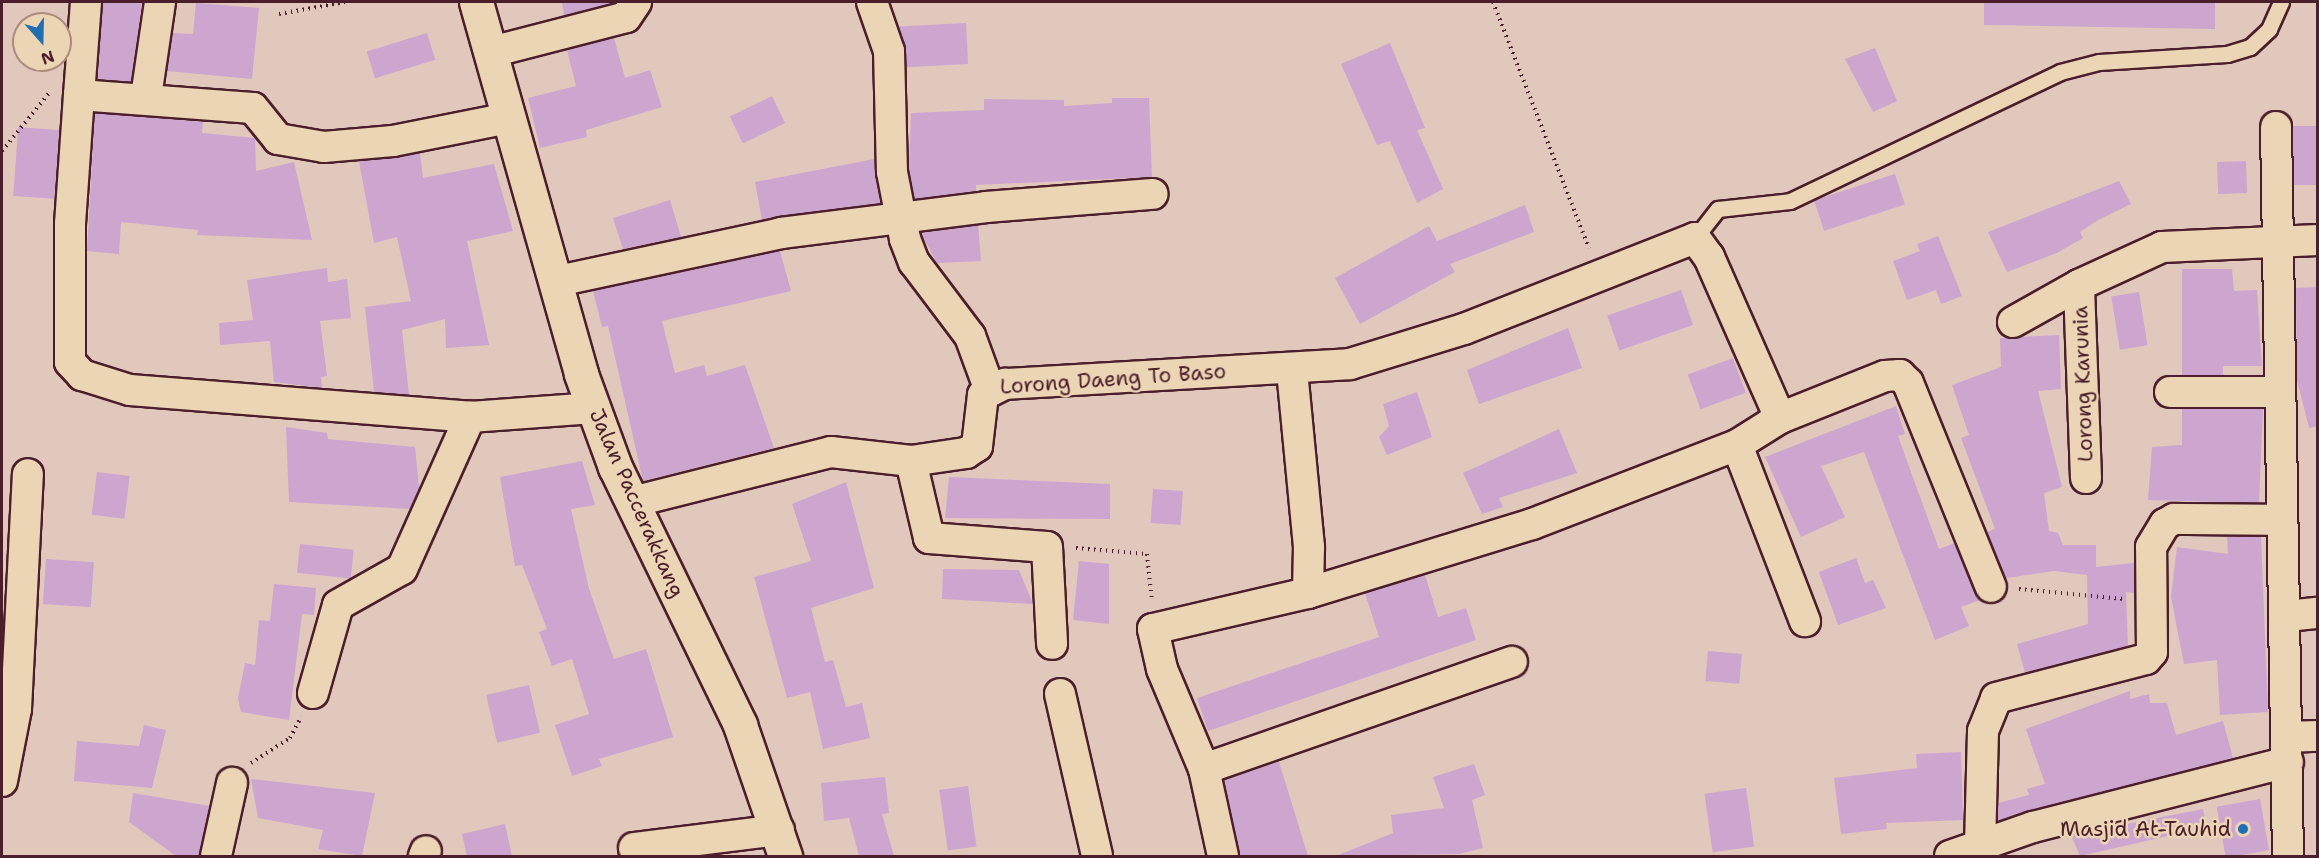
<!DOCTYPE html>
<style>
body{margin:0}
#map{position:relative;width:2319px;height:858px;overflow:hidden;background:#e2c7bd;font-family:"Shantell Sans",sans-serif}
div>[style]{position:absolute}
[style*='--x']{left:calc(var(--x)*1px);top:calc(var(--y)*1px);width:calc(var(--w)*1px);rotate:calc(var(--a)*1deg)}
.building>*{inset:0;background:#cca6cf;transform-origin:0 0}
.path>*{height:4px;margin-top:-2px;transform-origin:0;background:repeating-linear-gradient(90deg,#4a1f2b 0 1.5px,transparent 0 6px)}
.roads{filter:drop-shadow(2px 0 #4a1f2b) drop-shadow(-2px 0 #4a1f2b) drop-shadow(0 2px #4a1f2b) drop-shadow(0 -2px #4a1f2b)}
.service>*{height:15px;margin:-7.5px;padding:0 7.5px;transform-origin:7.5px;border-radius:7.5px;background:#ecd5b5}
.minor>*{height:30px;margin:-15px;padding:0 15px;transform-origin:15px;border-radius:15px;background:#ecd5b5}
.secondary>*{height:33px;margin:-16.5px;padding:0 16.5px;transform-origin:16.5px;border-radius:16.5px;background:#ecd5b5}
.dots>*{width:16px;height:16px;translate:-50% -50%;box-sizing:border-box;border:3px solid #ecd5b5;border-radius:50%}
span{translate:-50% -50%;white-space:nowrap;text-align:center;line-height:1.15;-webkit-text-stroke:5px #ecd5b5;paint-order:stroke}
.street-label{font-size:21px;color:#4a1f2b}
.poi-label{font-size:21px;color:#4a1f2b}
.right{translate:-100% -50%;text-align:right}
.frame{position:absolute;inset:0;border:3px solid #4a1f2b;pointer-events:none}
.north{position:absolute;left:12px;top:12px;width:60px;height:60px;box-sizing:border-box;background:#ecd5b5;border:2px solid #ab8c7e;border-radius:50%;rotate:160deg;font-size:16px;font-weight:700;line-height:24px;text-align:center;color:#4a1f2b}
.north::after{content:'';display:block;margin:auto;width:21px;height:27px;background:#1f6fb2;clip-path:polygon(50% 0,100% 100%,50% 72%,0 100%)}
</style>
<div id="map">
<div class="building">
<i style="clip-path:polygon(103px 2px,142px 2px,131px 82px,98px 79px)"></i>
<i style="clip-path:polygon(562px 2px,609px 2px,609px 4px,564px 15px)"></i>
<i style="clip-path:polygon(1984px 2px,2215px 2px,2215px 29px,1984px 25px)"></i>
<i style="clip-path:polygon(196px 3px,259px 8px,252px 79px,167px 71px,173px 33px,193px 34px)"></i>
<i style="left:966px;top:23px;width:41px;height:67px;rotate:87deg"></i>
<i style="left:427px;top:33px;width:28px;height:63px;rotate:73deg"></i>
<i style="clip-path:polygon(614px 38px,625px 78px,650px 70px,662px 107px,586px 130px,587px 137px,540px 148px,528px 98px,576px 86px,567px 50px)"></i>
<i style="clip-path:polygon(1390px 43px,1425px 128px,1417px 130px,1443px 189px,1417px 203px,1390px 141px,1377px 145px,1341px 64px)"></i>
<i style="clip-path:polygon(1875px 48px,1897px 101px,1873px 112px,1845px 59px)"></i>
<i style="left:772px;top:96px;width:30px;height:47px;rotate:64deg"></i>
<i style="clip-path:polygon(1112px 98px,1149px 98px,1152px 177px,976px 185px,976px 191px,915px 199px,909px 170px,911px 113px,984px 110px,984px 99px,1064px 100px,1064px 106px,1112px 103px)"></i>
<i style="clip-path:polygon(95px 113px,203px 122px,202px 133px,255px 138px,256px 171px,294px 162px,312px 240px,197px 235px,198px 230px,121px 222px,119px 254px,87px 251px)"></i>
<i style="left:2318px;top:126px;width:59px;height:25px;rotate:90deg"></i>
<i style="left:59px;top:130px;width:69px;height:41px;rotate:94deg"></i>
<i style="clip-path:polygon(420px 153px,423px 178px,494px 164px,513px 231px,467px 241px,489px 345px,446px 348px,445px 319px,402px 330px,409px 395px,374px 392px,365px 307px,411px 301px,397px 237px,374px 243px,359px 161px)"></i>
<i style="clip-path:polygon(874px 159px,880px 203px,762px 220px,755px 182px)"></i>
<i style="left:2246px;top:161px;width:32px;height:29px;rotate:88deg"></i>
<i style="left:1895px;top:174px;width:32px;height:85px;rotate:72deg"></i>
<i style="clip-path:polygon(2119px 181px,2131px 204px,2098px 220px,2080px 232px,2083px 238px,2057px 253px,2007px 272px,1988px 232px)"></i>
<i style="clip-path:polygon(670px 200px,681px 237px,623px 249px,613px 218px)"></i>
<i style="clip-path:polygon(1525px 205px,1534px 232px,1450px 264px,1455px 272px,1360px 324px,1335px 278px,1429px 226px,1437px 241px)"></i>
<i style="clip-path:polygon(978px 225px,981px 261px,937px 263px,921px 233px)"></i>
<i style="clip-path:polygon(1938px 236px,1962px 296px,1941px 304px,1936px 290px,1907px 300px,1893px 261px,1920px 251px,1917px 244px)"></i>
<i style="clip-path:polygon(780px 251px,791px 291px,662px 321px,675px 373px,704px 365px,707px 376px,745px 365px,774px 448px,643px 481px,608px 326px,602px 327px,593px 291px)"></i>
<i style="clip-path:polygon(327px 268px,328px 282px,347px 279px,351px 318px,320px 321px,327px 376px,321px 377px,322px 388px,274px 382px,270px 341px,220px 345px,219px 323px,253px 320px,247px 280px)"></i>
<i style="clip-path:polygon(2182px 269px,2232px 269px,2234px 291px,2257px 290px,2262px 366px,2223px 366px,2223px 375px,2182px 375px)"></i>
<i style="clip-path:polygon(2318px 287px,2318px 426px,2309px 428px,2297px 380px,2296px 288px)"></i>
<i style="left:1681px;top:290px;width:37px;height:78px;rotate:71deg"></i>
<i style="left:2139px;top:292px;width:54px;height:28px;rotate:81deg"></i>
<i style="clip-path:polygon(1568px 328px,1582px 368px,1479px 404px,1467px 370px)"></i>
<i style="clip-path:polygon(2059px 335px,2061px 389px,2038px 391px,2062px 487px,2044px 493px,2049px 531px,2058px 533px,2063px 545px,2096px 545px,2096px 567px,2134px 563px,2134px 593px,2126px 592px,2128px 646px,2025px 673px,2017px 644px,2088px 624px,2087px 575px,2054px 571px,2006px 578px,1987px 532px,1995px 529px,1961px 438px,1969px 435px,1952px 385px,2001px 367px,2000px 338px)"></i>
<i style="left:1733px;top:358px;width:37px;height:48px;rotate:70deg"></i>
<i style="clip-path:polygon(1417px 392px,1432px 437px,1387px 455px,1379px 437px,1389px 426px,1383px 404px)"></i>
<i style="clip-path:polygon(1896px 406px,1905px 434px,1898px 436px,1939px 549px,1955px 543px,1980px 600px,1961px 607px,1969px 626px,1935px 640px,1864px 452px,1821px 466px,1845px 517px,1801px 537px,1765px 457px)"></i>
<i style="clip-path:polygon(2182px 409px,2263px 409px,2259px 503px,2148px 500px,2152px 447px,2182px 445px)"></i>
<i style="clip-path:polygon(286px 427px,327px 433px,328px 439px,415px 447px,419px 488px,410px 509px,289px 502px)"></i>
<i style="clip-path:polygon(1559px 429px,1577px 473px,1499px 498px,1503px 507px,1482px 514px,1463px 473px)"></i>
<i style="clip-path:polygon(582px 461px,595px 505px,571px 509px,589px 589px,614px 659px,646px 649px,673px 737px,599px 759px,602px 766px,572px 776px,555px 725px,589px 714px,572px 659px,552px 666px,539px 632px,547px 629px,522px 565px,515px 566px,500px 477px)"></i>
<i style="left:97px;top:472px;width:33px;height:43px;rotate:7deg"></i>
<i style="clip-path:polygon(949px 477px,1110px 484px,1110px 519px,945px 518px)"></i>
<i style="clip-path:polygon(846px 482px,874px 588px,811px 608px,825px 662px,833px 660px,846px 707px,862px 703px,870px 738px,823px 749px,810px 692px,787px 698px,754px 577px,811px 561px,792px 504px)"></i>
<i style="left:1153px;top:489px;width:30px;height:34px;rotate:4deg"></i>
<i style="clip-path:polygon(2227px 537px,2261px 537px,2268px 712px,2220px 715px,2217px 660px,2184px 664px,2171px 597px,2177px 547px,2228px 554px)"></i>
<i style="left:300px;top:544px;width:54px;height:29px;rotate:6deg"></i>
<i style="clip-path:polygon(1856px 558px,1865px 583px,1873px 580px,1886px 608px,1838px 625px,1819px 572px)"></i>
<i style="left:46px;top:559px;width:48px;height:45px;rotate:4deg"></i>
<i style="clip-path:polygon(1079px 561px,1109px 564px,1109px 624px,1073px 620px)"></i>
<i style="clip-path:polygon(943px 569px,1019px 570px,1033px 604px,942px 599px)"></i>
<i style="clip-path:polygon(1425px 575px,1438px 617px,1466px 608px,1476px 640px,1208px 731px,1197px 698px,1379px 637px,1365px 593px)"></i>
<i style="clip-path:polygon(274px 584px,316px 588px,314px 615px,302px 614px,289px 720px,241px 712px,238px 698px,245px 663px,255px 665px,259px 620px,270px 621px)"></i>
<i style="left:1708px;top:651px;width:34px;height:30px;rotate:5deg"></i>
<i style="left:529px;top:685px;width:49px;height:44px;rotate:77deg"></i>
<i style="clip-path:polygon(2130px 691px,2130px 699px,2149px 694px,2150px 703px,2167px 703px,2176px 735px,2223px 721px,2233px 758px,1998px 821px,1998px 803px,2029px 795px,2027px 789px,2045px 784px,2026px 729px)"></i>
<i style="clip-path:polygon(144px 725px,166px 730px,152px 788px,74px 781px,77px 741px,139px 746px)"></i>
<i style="clip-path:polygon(1961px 752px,1963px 820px,1886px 823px,1887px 829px,1841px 834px,1834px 778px,1917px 768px,1916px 754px)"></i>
<i style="clip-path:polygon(1279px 762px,1308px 856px,1240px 856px,1224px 780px)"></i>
<i style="clip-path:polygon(1474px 764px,1485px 795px,1472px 800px,1483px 848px,1459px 854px,1336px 856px,1393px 833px,1391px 815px,1444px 808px,1433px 777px)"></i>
<i style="clip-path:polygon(885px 777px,889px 813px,882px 814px,894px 856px,859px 856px,849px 818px,824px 821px,821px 783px)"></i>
<i style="clip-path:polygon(251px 779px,375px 793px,362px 856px,318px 849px,323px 830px,258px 818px)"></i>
<i style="left:968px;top:786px;width:61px;height:29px;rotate:82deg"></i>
<i style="left:1746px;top:788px;width:59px;height:42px;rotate:82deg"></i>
<i style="clip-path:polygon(133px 793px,209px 806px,199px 856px,176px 856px,129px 822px)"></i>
<i style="left:2260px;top:799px;width:52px;height:44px;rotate:80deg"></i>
<i style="clip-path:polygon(2203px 809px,2207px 827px,2080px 856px,2071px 835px)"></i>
<i style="clip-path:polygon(505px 824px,512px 856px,467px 856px,462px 834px)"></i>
</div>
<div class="path">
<i style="--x:1493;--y:2;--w:264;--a:68.7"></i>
<i style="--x:279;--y:14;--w:67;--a:-10.3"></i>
<i style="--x:2;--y:151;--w:76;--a:-50.9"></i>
<i style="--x:1076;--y:548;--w:71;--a:4.8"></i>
<i style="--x:1147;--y:554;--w:47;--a:83.9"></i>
<i style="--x:2019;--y:589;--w:106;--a:5.4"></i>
<i style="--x:251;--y:763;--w:46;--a:-32.7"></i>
<i style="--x:290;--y:738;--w:24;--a:-62"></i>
</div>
<div class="roads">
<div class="service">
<i style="--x:1695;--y:238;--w:37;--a:-52"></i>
<i style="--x:1718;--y:209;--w:72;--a:-6.3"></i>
<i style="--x:1790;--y:201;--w:299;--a:-25.5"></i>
<i style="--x:2060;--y:72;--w:40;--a:-14.4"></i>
<i style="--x:2099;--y:62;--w:128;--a:-3.6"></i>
<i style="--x:2227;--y:54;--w:24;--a:-17"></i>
<i style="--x:2250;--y:47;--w:26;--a:-43"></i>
<i style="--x:2269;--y:29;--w:30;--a:-66"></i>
</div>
<div class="minor">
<i style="--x:86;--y:2;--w:93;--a:94.3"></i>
<i style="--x:79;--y:95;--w:174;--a:4.3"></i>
<i style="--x:253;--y:108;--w:40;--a:51"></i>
<i style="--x:278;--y:139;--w:47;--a:9.9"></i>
<i style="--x:324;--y:147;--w:69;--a:-5"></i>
<i style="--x:393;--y:141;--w:118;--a:-11.2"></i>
<i style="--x:872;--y:2;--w:52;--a:70.9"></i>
<i style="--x:889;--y:51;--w:121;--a:88.6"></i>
<i style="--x:892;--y:172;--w:68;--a:79"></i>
<i style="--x:905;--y:239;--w:25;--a:69"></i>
<i style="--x:914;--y:262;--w:93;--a:52.9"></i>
<i style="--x:970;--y:336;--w:55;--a:69.9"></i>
<i style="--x:491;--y:52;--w:139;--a:-14.5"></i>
<i style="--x:626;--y:17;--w:18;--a:-56"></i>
<i style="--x:79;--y:95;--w:129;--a:94"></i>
<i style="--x:70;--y:224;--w:138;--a:90"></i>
<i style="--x:70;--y:362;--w:18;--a:47"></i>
<i style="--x:82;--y:375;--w:50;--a:17.4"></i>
<i style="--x:130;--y:390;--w:341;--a:4.5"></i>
<i style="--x:146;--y:97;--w:96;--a:-81.6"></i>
<i style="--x:2276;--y:127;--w:729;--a:89.06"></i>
<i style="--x:558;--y:281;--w:228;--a:-12.1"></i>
<i style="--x:781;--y:233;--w:207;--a:-7.2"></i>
<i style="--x:986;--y:207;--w:167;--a:-4.5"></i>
<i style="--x:2013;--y:322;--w:76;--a:-29.3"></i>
<i style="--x:2170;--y:392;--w:110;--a:0"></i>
<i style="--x:1780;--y:418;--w:51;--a:147.9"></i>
<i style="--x:1737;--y:445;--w:189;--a:68.9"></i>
<i style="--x:911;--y:461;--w:79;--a:76.8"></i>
<i style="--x:929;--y:538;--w:118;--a:4.4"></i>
<i style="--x:1047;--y:547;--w:97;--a:87"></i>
<i style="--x:2086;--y:478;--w:193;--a:-92.1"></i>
<i style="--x:2079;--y:285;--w:91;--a:-24.6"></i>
<i style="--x:2162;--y:247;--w:156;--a:-2.6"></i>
<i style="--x:632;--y:502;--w:205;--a:-14.1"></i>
<i style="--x:831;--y:452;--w:81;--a:6.4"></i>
<i style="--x:911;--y:461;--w:56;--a:-8.3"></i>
<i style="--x:966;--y:453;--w:13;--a:-32"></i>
<i style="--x:977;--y:446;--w:51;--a:-83.3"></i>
<i style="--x:983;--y:395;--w:25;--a:-27"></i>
<i style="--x:1005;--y:384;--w:346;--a:-3.3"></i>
<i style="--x:1350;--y:364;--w:119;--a:-17.1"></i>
<i style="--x:1464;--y:329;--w:248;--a:-21.5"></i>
<i style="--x:1695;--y:238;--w:24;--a:54"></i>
<i style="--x:1709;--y:257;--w:176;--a:66.2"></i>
<i style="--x:1780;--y:418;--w:113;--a:-21.8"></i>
<i style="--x:1885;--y:376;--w:15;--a:-4"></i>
<i style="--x:1900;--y:375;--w:11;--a:45"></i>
<i style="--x:1908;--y:383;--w:220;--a:67.9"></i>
<i style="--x:1308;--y:593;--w:234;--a:-17.1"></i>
<i style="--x:1532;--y:524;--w:220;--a:-21.1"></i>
<i style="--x:2287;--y:616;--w:31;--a:-6"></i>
<i style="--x:313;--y:693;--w:91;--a:-74.1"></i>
<i style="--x:338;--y:605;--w:73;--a:-29.4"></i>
<i style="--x:402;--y:569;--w:167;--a:-65.9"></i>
<i style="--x:470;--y:417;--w:124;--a:-4.2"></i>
<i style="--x:1060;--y:694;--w:166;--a:77.1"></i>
<i style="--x:2286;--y:737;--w:32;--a:-2"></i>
<i style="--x:1204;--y:769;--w:326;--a:-19.2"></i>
<i style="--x:2;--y:781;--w:73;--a:-79"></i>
<i style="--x:16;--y:709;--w:235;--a:-87.1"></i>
<i style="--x:1980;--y:846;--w:115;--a:-88.5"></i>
<i style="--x:1983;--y:731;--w:35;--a:-68"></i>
<i style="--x:1996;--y:698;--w:155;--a:-14.6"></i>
<i style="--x:2146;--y:659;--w:9;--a:-49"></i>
<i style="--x:2152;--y:652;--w:105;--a:-90.5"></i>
<i style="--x:2151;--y:547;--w:27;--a:-59"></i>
<i style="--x:2165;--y:524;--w:10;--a:-29"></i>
<i style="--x:2174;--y:519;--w:107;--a:0.5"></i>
<i style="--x:634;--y:848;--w:146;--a:-7.1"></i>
<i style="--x:216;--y:856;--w:75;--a:-77.6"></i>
<i style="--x:424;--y:856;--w:5;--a:-68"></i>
<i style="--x:1223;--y:856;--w:89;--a:-102.3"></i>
<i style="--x:1204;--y:769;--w:108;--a:-112.8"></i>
<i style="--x:1162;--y:669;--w:41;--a:-102.7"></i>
<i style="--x:1153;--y:629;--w:159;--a:-13.1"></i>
<i style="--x:1308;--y:593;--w:46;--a:-88.8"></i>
<i style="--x:1309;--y:547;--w:177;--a:-95.5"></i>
<i style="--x:1950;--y:856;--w:88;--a:-19.3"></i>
<i style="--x:2033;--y:827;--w:263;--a:-14.3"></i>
</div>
<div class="secondary">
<i style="--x:476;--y:2;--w:387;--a:74.2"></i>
<i style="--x:581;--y:374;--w:99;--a:69.9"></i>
<i style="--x:615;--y:467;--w:287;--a:64.1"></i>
<i style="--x:740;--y:725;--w:139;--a:71"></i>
</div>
</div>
<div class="dots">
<i style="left:2243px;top:829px;background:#1f6fb2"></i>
</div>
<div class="street-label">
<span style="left:1113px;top:379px;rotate:-4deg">Lorong Daeng To Baso</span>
<span style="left:2083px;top:384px;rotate:-92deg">Lorong Karunia</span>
<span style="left:637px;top:503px;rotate:66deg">Jalan Paccerakkang</span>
</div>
<div class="poi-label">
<span class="right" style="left:2231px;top:829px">Masjid At-Tauhid</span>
</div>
<div class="frame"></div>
<div class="north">N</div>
</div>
